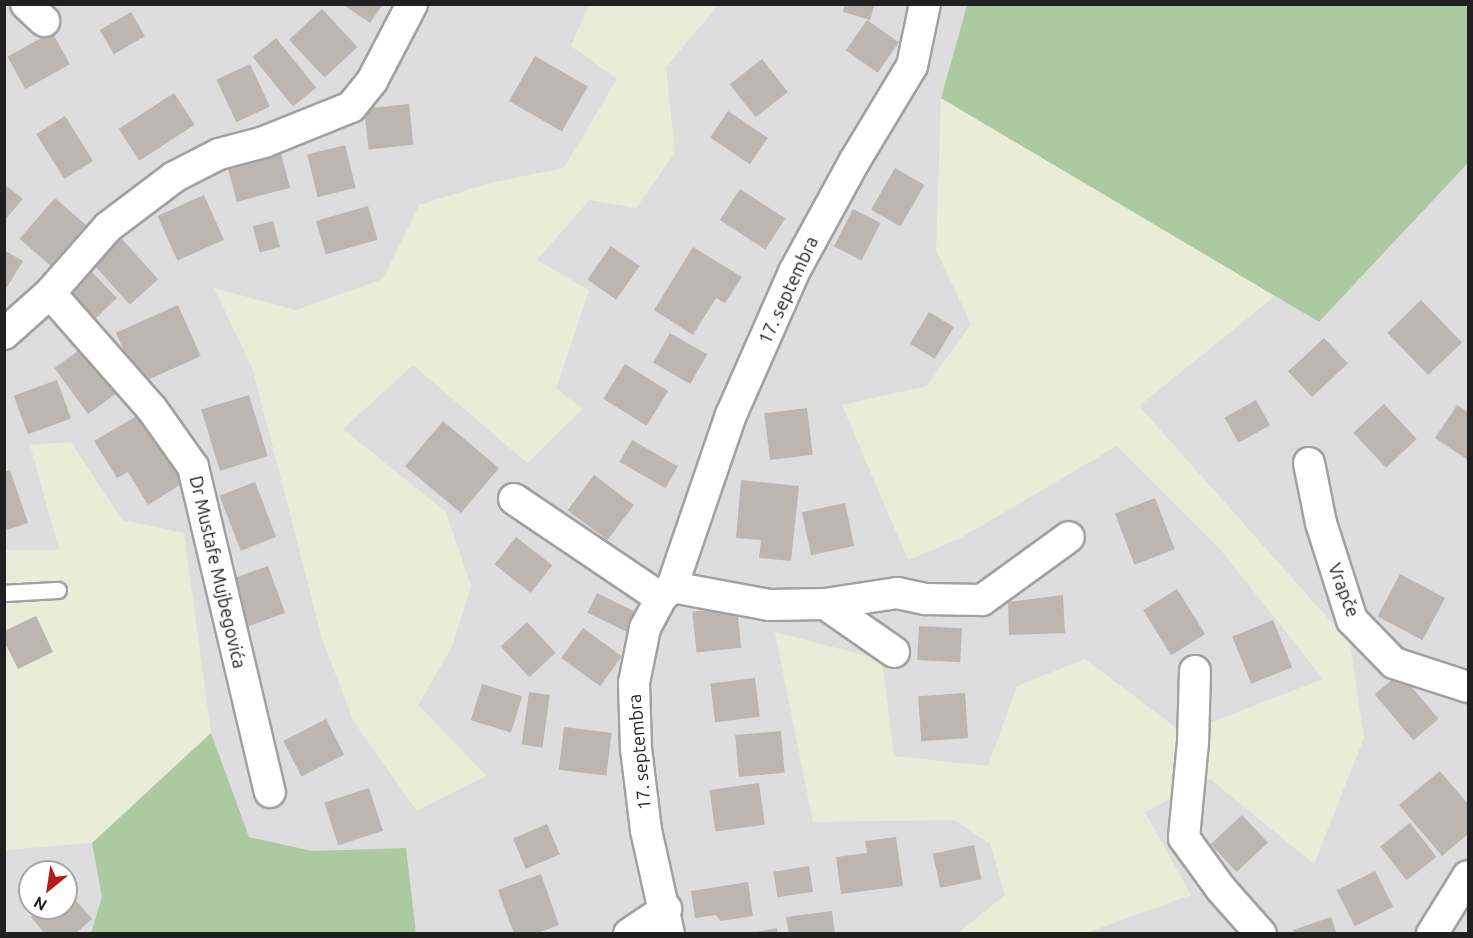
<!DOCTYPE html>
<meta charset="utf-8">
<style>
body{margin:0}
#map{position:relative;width:1473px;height:938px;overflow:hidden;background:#efede8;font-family:Ubuntu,sans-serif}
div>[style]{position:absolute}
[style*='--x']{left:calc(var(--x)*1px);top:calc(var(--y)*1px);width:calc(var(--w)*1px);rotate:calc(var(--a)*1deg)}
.residential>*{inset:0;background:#dedddd}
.farmland>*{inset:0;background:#e9ecd6}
.forest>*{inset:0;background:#accaa2}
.building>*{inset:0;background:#bcb6b1;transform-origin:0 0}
.roads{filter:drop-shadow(2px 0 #a1a1a1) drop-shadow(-2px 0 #a1a1a1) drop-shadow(0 2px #a1a1a1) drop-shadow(0 -2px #a1a1a1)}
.service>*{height:15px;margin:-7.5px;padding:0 7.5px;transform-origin:7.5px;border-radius:7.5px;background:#fff}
.minor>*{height:30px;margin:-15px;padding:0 15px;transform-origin:15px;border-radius:15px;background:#fff}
span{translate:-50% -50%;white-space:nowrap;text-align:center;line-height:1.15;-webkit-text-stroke:4.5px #fff;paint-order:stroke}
.street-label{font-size:18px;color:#202020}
.frame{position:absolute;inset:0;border:6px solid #202020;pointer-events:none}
.north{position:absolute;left:18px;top:860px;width:60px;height:60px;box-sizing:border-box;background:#fff;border:2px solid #a6a6a6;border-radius:50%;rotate:210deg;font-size:16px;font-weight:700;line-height:24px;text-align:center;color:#202020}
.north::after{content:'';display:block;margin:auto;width:21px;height:27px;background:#b71c19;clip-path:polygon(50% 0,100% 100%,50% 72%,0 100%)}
</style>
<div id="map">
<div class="residential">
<i style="clip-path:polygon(evenodd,5px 5px,967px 5px,941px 98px,1319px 322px,1468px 163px,1468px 933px,5px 934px,5px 5px,30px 872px,66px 872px,66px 908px,30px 908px,30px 872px)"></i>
</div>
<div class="farmland">
<i style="clip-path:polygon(714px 5px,717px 7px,666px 67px,675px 153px,636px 208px,589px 200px,537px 260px,589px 290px,556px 389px,583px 409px,527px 463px,413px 365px,343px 429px,446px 512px,471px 586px,452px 647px,418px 705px,487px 776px,417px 811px,354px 722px,322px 639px,253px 370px,214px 288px,296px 310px,383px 279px,419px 205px,490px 183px,564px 168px,617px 79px,571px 46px,589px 5px)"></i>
<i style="clip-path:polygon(941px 98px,1275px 296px,1139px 406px,1350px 643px,1364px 738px,1314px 864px,1210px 779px,1145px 812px,1191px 895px,1086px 933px,958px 933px,1005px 895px,990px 844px,954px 820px,813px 822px,775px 632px,882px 660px,894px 756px,988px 766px,1017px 686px,1085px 659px,1183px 733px,1323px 679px,1220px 549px,1117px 446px,959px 539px,908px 560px,842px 405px,927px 386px,971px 324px,936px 250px)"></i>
<i style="clip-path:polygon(71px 442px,122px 520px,184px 533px,211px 733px,92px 843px,6px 850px,5px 550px,59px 550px,30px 445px)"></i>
</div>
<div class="forest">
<i style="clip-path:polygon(967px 5px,1468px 5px,1468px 163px,1319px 322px,941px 98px)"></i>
<i style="clip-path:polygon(211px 733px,249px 837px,312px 851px,406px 848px,416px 933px,91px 933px,102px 897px,92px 843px)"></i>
</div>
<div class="building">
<i style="clip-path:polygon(342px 4px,383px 4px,370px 23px)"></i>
<i style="clip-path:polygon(845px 4px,875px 4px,870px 20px,843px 12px)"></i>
<i style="left:322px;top:9px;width:52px;height:45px;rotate:47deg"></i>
<i style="left:131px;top:12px;width:28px;height:36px;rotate:60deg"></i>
<i style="left:867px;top:20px;width:39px;height:37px;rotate:35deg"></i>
<i style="left:52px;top:32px;width:37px;height:51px;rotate:61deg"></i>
<i style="left:276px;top:38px;width:64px;height:30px;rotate:51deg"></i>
<i style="left:535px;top:56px;width:61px;height:52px;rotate:30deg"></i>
<i style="left:762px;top:59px;width:42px;height:41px;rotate:52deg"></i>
<i style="left:250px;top:64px;width:47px;height:37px;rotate:65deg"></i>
<i style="left:174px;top:93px;width:38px;height:66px;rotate:57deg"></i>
<i style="left:409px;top:104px;width:41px;height:45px;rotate:84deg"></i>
<i style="left:728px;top:111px;width:48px;height:32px;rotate:34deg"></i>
<i style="left:65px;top:116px;width:53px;height:34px;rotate:58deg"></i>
<i style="left:345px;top:145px;width:44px;height:39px;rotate:76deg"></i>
<i style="left:280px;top:150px;width:39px;height:55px;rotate:75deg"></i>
<i style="left:895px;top:168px;width:34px;height:48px;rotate:30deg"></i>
<i style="clip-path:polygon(4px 184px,23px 199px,4px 221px)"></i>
<i style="left:740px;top:189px;width:54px;height:37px;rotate:33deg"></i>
<i style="left:204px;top:195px;width:49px;height:51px;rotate:66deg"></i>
<i style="left:55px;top:198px;width:41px;height:54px;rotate:41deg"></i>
<i style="left:368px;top:206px;width:35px;height:54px;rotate:74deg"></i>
<i style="left:853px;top:209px;width:31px;height:42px;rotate:27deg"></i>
<i style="left:273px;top:221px;width:27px;height:21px;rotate:75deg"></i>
<i style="left:120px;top:237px;width:57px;height:38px;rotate:48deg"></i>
<i style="left:611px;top:246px;width:35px;height:41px;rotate:35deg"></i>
<i style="clip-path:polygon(693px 247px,742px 277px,725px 303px,716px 298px,693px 335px,654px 310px)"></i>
<i style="clip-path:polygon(4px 250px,23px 261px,4px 292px)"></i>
<i style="left:92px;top:272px;width:36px;height:37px;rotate:46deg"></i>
<i style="left:1421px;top:300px;width:59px;height:47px;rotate:46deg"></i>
<i style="left:178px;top:305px;width:56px;height:68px;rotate:66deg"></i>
<i style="left:929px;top:312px;width:29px;height:37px;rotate:31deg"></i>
<i style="left:670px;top:333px;width:43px;height:34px;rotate:30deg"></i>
<i style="left:1324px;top:338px;width:35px;height:49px;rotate:47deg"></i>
<i style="left:82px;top:348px;width:57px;height:34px;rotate:54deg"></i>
<i style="left:625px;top:364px;width:51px;height:41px;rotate:32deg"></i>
<i style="left:57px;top:380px;width:41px;height:46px;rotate:70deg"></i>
<i style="left:249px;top:395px;width:64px;height:50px;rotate:73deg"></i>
<i style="left:1256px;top:400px;width:29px;height:36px;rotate:61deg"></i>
<i style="left:1384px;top:404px;width:48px;height:42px;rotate:47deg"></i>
<i style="clip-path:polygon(1457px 405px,1468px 412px,1468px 460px,1435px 438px)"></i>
<i style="left:807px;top:408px;width:47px;height:43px;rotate:83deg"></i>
<i style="clip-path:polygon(140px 414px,183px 483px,148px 505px,128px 472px,117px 478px,94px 441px)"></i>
<i style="left:443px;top:421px;width:73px;height:59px;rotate:40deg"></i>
<i style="left:632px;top:440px;width:53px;height:25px;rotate:30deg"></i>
<i style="clip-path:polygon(10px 470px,28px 523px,4px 531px,4px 472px)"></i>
<i style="left:594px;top:475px;width:50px;height:44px;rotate:37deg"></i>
<i style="clip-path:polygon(741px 480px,799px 486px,791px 561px,759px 558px,761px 540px,736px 538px)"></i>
<i style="left:255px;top:482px;width:59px;height:38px;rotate:69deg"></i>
<i style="left:1155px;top:498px;width:55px;height:43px;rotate:69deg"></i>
<i style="left:845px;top:503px;width:44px;height:44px;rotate:78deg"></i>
<i style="left:516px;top:537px;width:46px;height:35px;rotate:38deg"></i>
<i style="left:268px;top:566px;width:50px;height:46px;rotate:70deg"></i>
<i style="left:1400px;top:574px;width:51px;height:48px;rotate:28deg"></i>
<i style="left:1177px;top:589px;width:53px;height:40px;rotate:58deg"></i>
<i style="left:597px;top:593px;width:48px;height:22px;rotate:26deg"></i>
<i style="clip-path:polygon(1063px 595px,1065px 633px,1009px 635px,1008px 602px)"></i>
<i style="left:737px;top:607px;width:41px;height:45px;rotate:84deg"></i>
<i style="clip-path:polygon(36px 616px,53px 652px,18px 669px,4px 641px,4px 631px)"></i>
<i style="left:1273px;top:620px;width:51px;height:44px;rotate:68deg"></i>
<i style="left:527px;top:622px;width:42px;height:36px;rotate:47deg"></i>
<i style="left:919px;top:626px;width:43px;height:34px;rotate:3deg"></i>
<i style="left:583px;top:628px;width:48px;height:37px;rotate:36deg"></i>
<i style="left:1400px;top:673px;width:60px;height:33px;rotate:50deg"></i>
<i style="left:755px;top:678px;width:39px;height:45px;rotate:83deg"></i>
<i style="left:482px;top:684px;width:42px;height:38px;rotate:17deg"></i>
<i style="left:529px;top:692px;width:21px;height:53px;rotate:8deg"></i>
<i style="left:965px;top:693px;width:45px;height:47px;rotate:86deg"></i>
<i style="left:326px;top:719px;width:40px;height:48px;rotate:63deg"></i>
<i style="left:564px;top:727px;width:48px;height:43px;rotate:7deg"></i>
<i style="left:781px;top:731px;width:42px;height:46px;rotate:85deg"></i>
<i style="clip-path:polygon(1440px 771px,1468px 804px,1468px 834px,1442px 856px,1399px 805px)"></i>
<i style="left:759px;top:783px;width:42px;height:50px;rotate:82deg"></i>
<i style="left:369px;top:788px;width:45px;height:47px;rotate:72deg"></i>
<i style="left:1242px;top:815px;width:38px;height:43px;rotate:47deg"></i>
<i style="left:1410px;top:823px;width:43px;height:38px;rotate:52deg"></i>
<i style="left:547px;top:824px;width:33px;height:37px;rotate:67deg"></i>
<i style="clip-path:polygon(896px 837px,903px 886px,841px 894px,836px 857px,867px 853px,865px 841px)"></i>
<i style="left:974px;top:845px;width:35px;height:42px;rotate:78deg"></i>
<i style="left:809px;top:866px;width:26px;height:36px;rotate:81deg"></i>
<i style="left:1375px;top:871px;width:40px;height:43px;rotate:63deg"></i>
<i style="clip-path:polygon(541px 874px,559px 925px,535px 934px,514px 934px,498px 890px)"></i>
<i style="clip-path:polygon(748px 882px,753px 916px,721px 921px,716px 915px,695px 918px,691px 891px)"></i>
<i style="clip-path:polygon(66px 889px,92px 919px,75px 934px,45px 934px,31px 917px,41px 908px,66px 908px)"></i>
<i style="clip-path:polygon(832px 911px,835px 934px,789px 934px,786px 917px)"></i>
<i style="clip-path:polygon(1331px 917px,1337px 934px,1294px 934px,1293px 930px)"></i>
<i style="clip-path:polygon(777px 928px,778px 934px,756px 934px,756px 932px)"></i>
</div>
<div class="roads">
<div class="service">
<i style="--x:4;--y:593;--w:54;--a:-3.2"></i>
</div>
<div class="minor">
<i style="--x:26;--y:4;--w:25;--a:43"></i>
<i style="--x:50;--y:293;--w:154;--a:48.7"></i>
<i style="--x:152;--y:409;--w:71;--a:54.7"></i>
<i style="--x:193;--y:467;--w:334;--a:76.7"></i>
<i style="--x:4;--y:334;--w:62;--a:-41.7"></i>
<i style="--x:50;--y:293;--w:88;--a:-48.7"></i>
<i style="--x:108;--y:227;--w:83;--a:-37.1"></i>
<i style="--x:174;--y:177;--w:51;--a:-27.1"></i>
<i style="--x:219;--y:154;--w:47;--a:-14.9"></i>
<i style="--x:264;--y:142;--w:94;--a:-21.9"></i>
<i style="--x:351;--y:107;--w:33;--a:-51"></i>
<i style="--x:372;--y:81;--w:87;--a:-62.5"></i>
<i style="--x:1309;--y:463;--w:61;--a:78.7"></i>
<i style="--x:1321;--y:523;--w:102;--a:72.3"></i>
<i style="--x:1352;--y:620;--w:60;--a:45.7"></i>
<i style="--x:1394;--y:663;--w:78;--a:18"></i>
<i style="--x:514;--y:499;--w:177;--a:34"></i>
<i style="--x:672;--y:587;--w:99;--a:10.5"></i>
<i style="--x:769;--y:605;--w:56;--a:-1"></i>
<i style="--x:825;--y:604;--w:84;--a:34.8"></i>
<i style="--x:825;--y:604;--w:73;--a:-8.7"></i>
<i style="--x:897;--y:593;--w:30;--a:12"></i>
<i style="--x:926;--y:599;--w:56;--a:1"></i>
<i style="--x:982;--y:600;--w:107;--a:-35.9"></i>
<i style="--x:1195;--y:671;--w:71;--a:91.6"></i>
<i style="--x:1193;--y:742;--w:96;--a:95.4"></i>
<i style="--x:1184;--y:838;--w:63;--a:54"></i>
<i style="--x:1221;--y:889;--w:60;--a:48.4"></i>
<i style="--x:629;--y:934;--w:45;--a:-34"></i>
<i style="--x:669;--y:934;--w:107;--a:-102.5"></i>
<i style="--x:646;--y:830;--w:83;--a:-97"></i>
<i style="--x:636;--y:748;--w:65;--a:-91.8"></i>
<i style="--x:634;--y:683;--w:56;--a:-78.7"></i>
<i style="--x:645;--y:628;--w:34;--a:-62"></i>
<i style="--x:661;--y:598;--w:16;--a:-45"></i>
<i style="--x:672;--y:587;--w:182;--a:-71.1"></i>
<i style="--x:731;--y:415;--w:156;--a:-66.2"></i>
<i style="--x:794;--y:272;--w:125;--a:-61.4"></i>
<i style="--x:854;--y:162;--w:112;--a:-58.9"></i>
<i style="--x:912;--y:66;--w:63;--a:-78.2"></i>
<i style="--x:1432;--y:934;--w:68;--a:-58.2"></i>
</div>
</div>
<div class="street-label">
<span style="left:788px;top:290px;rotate:-65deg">17. septembra</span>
<span style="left:218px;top:572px;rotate:77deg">Dr Mustafe Mujbegovića</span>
<span style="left:1344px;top:590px;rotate:69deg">Vrapče</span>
<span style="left:639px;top:752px;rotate:-95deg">17. septembra</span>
</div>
<div class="frame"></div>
<div class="north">N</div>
</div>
